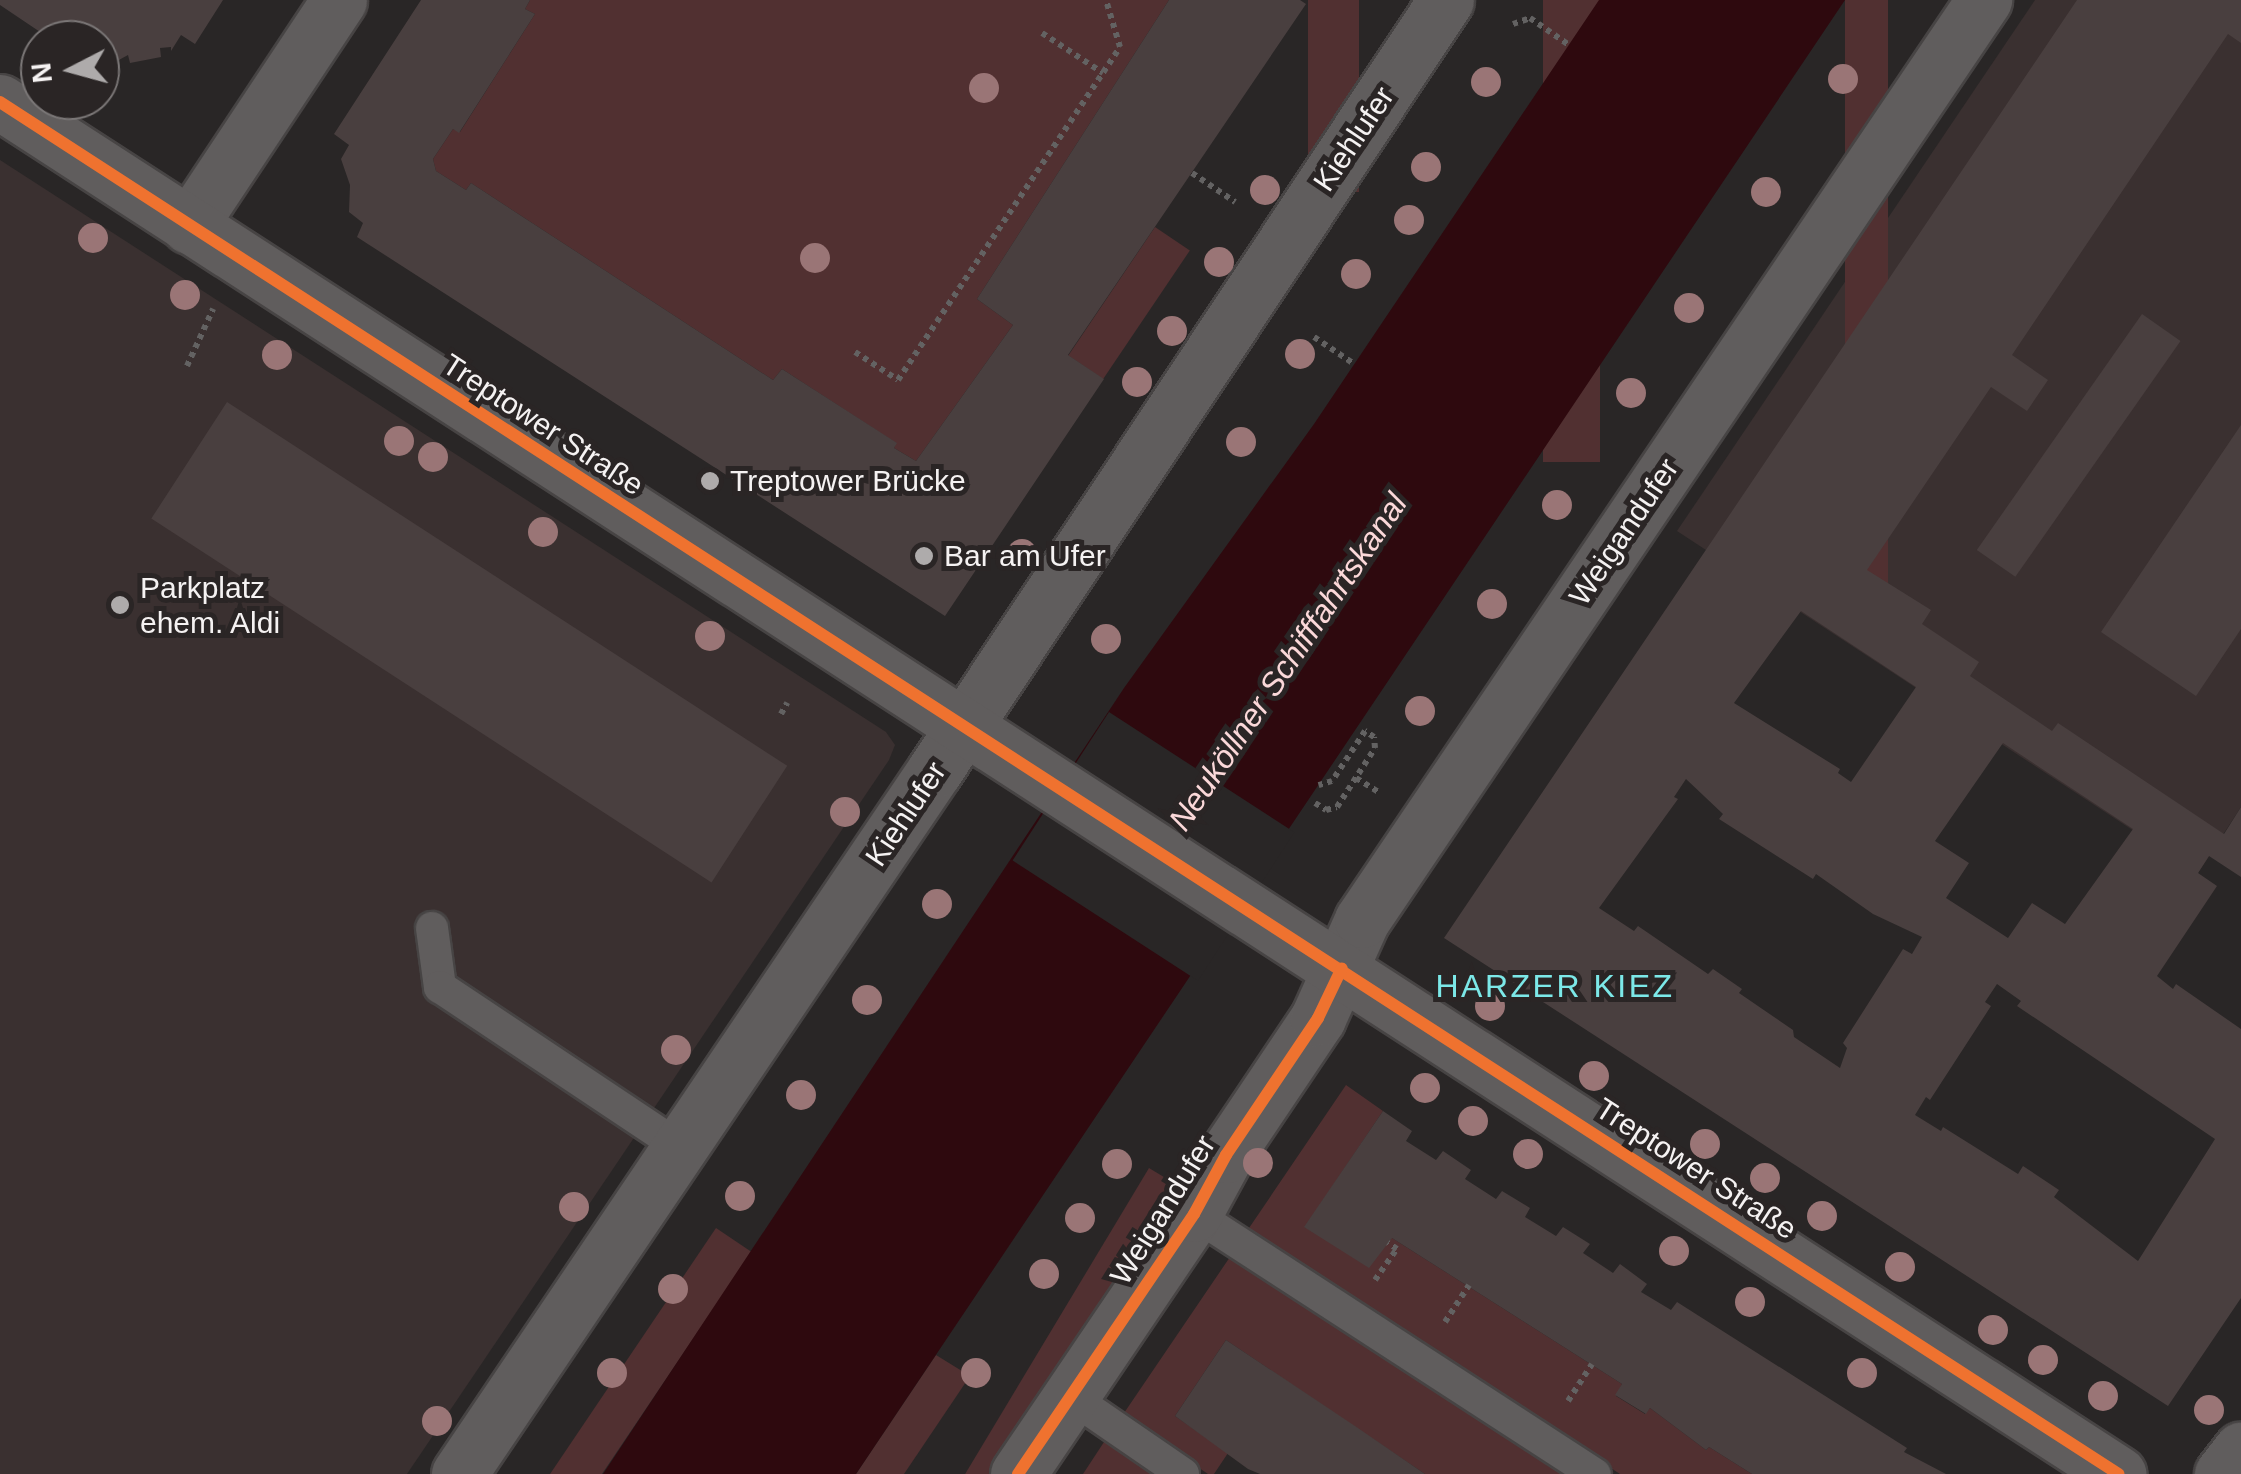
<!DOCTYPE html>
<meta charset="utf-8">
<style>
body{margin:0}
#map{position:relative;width:2241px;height:1474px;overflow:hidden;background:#292626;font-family:Helvetica,sans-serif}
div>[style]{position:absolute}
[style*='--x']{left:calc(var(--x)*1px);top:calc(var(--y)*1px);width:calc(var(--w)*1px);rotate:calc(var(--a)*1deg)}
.built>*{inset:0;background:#3a3030}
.green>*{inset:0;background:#513031;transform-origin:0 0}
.water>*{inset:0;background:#2e090e}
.pier>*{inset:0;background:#292626;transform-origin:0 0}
.building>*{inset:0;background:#493f3f;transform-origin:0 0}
.path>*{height:6px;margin-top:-3px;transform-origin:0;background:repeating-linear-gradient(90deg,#636262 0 5px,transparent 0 10px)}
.roads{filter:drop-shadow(2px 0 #474444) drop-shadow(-2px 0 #474444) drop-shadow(0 2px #474444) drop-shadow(0 -2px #474444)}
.lane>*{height:32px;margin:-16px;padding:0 16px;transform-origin:16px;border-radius:16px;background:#605d5d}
.street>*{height:55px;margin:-27.5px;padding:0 27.5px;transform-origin:27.5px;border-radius:27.5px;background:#605d5d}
.secondary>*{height:55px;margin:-27.5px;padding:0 27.5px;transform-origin:27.5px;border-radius:27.5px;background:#605d5d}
.cycleway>*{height:12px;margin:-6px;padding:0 6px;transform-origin:6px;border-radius:6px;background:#ef722f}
.trees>*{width:30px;height:30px;margin:-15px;border-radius:50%;background:#9a7576}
.dots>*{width:28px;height:28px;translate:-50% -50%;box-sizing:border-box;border:5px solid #2a2525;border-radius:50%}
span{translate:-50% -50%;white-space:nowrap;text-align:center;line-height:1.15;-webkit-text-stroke:10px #2a2525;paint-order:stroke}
.street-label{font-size:30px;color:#f5f2f2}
.poi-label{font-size:30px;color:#f5f2f2}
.left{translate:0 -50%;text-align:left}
.water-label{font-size:32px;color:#fbd8d9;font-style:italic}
.neighbourhood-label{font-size:32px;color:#7ce8e8;letter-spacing:2.5px}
.north{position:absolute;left:20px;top:20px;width:100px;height:100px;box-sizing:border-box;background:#2a2525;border:2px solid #7b7777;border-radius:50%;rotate:264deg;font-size:28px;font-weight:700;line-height:40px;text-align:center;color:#f5f2f2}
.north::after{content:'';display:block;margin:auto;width:35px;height:45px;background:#aeabab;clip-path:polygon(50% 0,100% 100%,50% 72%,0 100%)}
</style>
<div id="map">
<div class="built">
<i style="clip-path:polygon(2035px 0,2241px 0,2241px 807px,2198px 873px,1677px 531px)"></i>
<i style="clip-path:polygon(0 160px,886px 732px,895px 745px,889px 760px,407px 1474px,0 1474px)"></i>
</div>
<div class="green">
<i style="clip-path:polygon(530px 0,1169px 0,977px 299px,1013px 325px,916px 461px,894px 448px,896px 443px,782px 369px,773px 380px,471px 183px,466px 190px,436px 171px,433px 159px,453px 129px,460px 132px,535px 14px,525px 9px)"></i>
<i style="left:1308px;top:0;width:51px;height:192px"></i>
<i style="left:1543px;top:0;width:57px;height:462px"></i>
<i style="left:1845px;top:0;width:43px;height:597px"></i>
<i style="left:1155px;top:227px;width:42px;height:155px;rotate:34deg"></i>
<i style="clip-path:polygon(1346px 1085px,1383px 1111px,1305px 1227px,1392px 1238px,1622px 1384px,1616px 1396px,1645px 1414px,1650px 1408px,1706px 1450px,1709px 1447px,1752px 1474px,1620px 1474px,1247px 1231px)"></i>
<i style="left:1149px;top:1168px;width:29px;height:370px;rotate:31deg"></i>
<i style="left:716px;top:1228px;width:43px;height:297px;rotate:34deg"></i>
<i style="clip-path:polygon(1232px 1254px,1571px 1474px,1425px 1474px,1226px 1340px,1175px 1416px,1228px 1453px,1214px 1474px,1208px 1474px,1122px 1416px)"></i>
<i style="clip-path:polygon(936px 1355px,970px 1376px,904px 1474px,856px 1474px)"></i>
<i style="clip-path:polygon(1106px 1439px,1159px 1474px,1083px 1474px)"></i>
</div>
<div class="water">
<i style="clip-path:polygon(1599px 0,1845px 0,856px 1474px,603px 1474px,1124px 688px,1314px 424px)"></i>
</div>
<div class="pier">
<i style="left:1109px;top:712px;width:221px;height:177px;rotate:33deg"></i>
</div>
<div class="building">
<i style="clip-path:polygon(0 0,223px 0,195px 44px,181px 35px,171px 51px,171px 47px,160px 48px,161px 57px,130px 63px,128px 55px,117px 61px,100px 52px,100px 40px,52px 40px,0 5px)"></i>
<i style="clip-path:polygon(421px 0,530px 0,525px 9px,535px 14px,459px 133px,453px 129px,433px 159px,436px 171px,466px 190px,471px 183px,773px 380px,782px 369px,897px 443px,894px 448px,916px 461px,1013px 325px,977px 299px,1169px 0,1300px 0,1306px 4px,1068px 355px,1104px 379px,945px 616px,357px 237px,363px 223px,349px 212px,350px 185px,341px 159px,349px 145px,334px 134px)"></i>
<i style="clip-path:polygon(evenodd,2077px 0,2241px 0,2241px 43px,2228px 34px,2012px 355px,2048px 380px,2027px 411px,1991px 387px,1867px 570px,1931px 610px,1922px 624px,1979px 662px,1970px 676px,2052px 731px,2058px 723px,2224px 834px,2241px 807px,2241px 877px,2209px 856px,2198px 873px,2217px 886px,2157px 976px,2173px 989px,2176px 984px,2241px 1029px,2241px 1298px,2168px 1406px,1444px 938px,2077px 0,1801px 611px,1916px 687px,1851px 782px,1838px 773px,1840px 769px,1734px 703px,1801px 611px,2077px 0,2003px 743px,2133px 829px,2065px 924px,2032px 903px,2008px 938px,1946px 898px,1969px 863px,1935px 841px,2003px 743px,2077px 0,1686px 779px,1723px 814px,1719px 819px,1813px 879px,1816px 874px,1873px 914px,1922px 937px,1912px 954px,1903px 949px,1843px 1043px,1847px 1048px,1840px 1068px,1794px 1037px,1793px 1030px,1739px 993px,1742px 989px,1713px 969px,1708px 974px,1638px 926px,1634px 931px,1599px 908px,1678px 799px,1674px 797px,1686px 779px,2077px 0,1997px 984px,2021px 1001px,2017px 1006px,2215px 1139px,2138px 1261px,2054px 1197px,2059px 1190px,2023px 1166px,2018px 1174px,1943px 1127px,1941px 1131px,1915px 1115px,1926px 1097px,1930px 1100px,1991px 1006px,1985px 1002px,1997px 984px)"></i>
<i style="left:2142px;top:314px;width:47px;height:288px;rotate:35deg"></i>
<i style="left:227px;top:402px;width:668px;height:139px;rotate:33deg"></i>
<i style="clip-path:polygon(2241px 425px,2241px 629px,2196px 696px,2101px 632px)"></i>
<i style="clip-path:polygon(1383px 1111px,1412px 1131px,1406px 1141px,1436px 1160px,1443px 1151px,1471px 1170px,1465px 1179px,1496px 1199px,1502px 1191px,1530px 1208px,1525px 1217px,1556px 1236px,1563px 1227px,1590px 1244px,1583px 1253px,1613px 1273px,1620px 1264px,1647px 1284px,1641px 1292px,1671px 1310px,1677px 1302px,1907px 1448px,1904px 1452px,1946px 1474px,1752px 1474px,1709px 1447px,1706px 1450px,1650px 1408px,1646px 1414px,1615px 1395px,1622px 1384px,1392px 1238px,1369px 1268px,1304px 1227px)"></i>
<i style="clip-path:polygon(1226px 1340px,1355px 1426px,1425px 1474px,1260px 1474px,1248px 1469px,1175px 1416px)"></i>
</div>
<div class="path">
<i style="--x:1513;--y:24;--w:18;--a:-19"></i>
<i style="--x:1530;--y:18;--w:47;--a:34.7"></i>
<i style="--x:1042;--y:33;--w:73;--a:33.3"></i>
<i style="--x:1192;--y:173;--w:52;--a:34"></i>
<i style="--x:1314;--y:337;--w:48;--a:34"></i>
<i style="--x:855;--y:352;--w:51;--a:33.1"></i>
<i style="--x:898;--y:380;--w:400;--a:-56.3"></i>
<i style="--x:1120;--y:47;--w:49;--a:-106.6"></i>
<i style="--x:187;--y:366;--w:63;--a:-65.5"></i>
<i style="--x:710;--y:481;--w:9;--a:-58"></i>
<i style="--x:781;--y:714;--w:13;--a:-61"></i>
<i style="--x:1356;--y:778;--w:26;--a:32"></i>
<i style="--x:1315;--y:803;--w:13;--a:32"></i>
<i style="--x:1326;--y:810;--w:11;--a:-15"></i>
<i style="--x:1337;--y:807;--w:70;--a:-57.2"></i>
<i style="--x:1375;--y:748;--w:11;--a:-95"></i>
<i style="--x:1374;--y:737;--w:11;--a:-146"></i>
<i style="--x:1365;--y:731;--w:60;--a:123.4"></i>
<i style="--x:1332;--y:781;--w:14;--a:163"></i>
<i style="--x:1375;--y:1280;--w:38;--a:-55"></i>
<i style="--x:1397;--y:1249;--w:11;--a:-146"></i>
<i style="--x:1445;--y:1322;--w:44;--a:-57"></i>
<i style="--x:1568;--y:1401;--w:44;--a:-57"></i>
</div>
<div class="roads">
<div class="lane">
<i style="--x:432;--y:928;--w:60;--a:82.3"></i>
<i style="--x:440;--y:987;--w:290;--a:33.7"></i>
<i style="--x:1194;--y:1214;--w:478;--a:33"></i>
<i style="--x:1071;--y:1397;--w:136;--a:34.5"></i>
</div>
<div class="street">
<i style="--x:189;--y:226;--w:271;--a:-56.4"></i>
<i style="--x:459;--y:1474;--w:850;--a:-55.94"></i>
<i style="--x:935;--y:770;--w:924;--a:-56.43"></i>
<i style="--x:1018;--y:1474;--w:314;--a:-55.9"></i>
<i style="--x:1194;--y:1214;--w:67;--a:-61.5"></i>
<i style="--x:1226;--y:1155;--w:165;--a:-56.1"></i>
<i style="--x:1318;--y:1018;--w:107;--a:-65.8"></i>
<i style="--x:1362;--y:920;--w:1111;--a:-55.94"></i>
<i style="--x:2222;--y:1474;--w:31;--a:-52"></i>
</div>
<div class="secondary">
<i style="--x:0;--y:102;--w:2524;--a:32.93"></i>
</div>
</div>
<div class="cycleway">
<i style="--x:0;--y:102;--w:2524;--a:32.93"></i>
<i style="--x:1018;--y:1474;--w:314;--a:-55.9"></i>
<i style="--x:1194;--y:1214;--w:67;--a:-61.5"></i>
<i style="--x:1226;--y:1155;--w:165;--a:-56.1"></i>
<i style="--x:1318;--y:1018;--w:55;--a:-64.4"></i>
</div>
<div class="trees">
<i style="left:1843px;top:79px"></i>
<i style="left:1486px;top:82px"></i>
<i style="left:984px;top:88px"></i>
<i style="left:1426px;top:167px"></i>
<i style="left:1265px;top:190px"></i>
<i style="left:1766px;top:192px"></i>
<i style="left:1409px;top:220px"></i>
<i style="left:93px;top:238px"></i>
<i style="left:815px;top:258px"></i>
<i style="left:1219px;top:262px"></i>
<i style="left:1356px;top:274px"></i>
<i style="left:185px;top:295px"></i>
<i style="left:1689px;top:308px"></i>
<i style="left:1172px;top:331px"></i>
<i style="left:1300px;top:354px"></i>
<i style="left:277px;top:355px"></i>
<i style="left:1137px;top:382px"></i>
<i style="left:1631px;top:393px"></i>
<i style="left:399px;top:441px"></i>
<i style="left:1241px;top:442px"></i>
<i style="left:433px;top:457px"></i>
<i style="left:1557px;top:505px"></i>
<i style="left:543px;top:532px"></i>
<i style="left:1022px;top:554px"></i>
<i style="left:1492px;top:604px"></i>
<i style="left:710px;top:636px"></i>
<i style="left:1106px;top:639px"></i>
<i style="left:1420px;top:711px"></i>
<i style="left:845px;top:812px"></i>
<i style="left:937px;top:904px"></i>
<i style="left:867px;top:1000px"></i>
<i style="left:1490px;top:1006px"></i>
<i style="left:676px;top:1050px"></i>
<i style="left:1594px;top:1076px"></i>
<i style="left:1425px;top:1088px"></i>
<i style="left:801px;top:1095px"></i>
<i style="left:1473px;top:1121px"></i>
<i style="left:1705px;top:1144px"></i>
<i style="left:1528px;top:1154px"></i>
<i style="left:1258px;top:1163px"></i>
<i style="left:1117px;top:1164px"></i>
<i style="left:1765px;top:1178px"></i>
<i style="left:740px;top:1196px"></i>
<i style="left:574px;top:1207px"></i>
<i style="left:1822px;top:1216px"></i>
<i style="left:1080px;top:1218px"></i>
<i style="left:1674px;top:1251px"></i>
<i style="left:1900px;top:1267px"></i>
<i style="left:1044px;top:1274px"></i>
<i style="left:673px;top:1289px"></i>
<i style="left:1750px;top:1302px"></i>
<i style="left:1993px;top:1330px"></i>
<i style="left:2043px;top:1360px"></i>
<i style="left:612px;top:1373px"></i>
<i style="left:976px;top:1373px"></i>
<i style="left:1862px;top:1373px"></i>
<i style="left:2103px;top:1396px"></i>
<i style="left:2209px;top:1410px"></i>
<i style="left:437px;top:1421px"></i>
</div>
<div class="dots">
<i style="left:710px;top:481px;background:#aeabab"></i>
<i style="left:924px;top:556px;background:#aeabab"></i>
<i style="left:120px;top:605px;background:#aeabab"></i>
</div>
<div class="street-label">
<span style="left:1354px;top:139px;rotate:-56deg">Kiehlufer</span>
<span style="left:543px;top:425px;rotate:33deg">Treptower Straße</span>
<span style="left:1624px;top:532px;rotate:-56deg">Weigandufer</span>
<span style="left:906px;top:814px;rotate:-56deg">Kiehlufer</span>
<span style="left:1696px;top:1169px;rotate:33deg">Treptower Straße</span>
<span style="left:1163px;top:1210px;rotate:-58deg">Weigandufer</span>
</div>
<div class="poi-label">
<span class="left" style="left:730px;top:481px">Treptower Brücke</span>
<span class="left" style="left:944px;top:556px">Bar am Ufer</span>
<span class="left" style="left:140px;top:605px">Parkplatz<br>ehem. Aldi</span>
</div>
<div class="water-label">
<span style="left:1288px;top:662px;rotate:-56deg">Neuköllner Schifffahrtskanal</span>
</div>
<div class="neighbourhood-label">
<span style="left:1555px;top:986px">HARZER KIEZ</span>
</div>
<div class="north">N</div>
</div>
